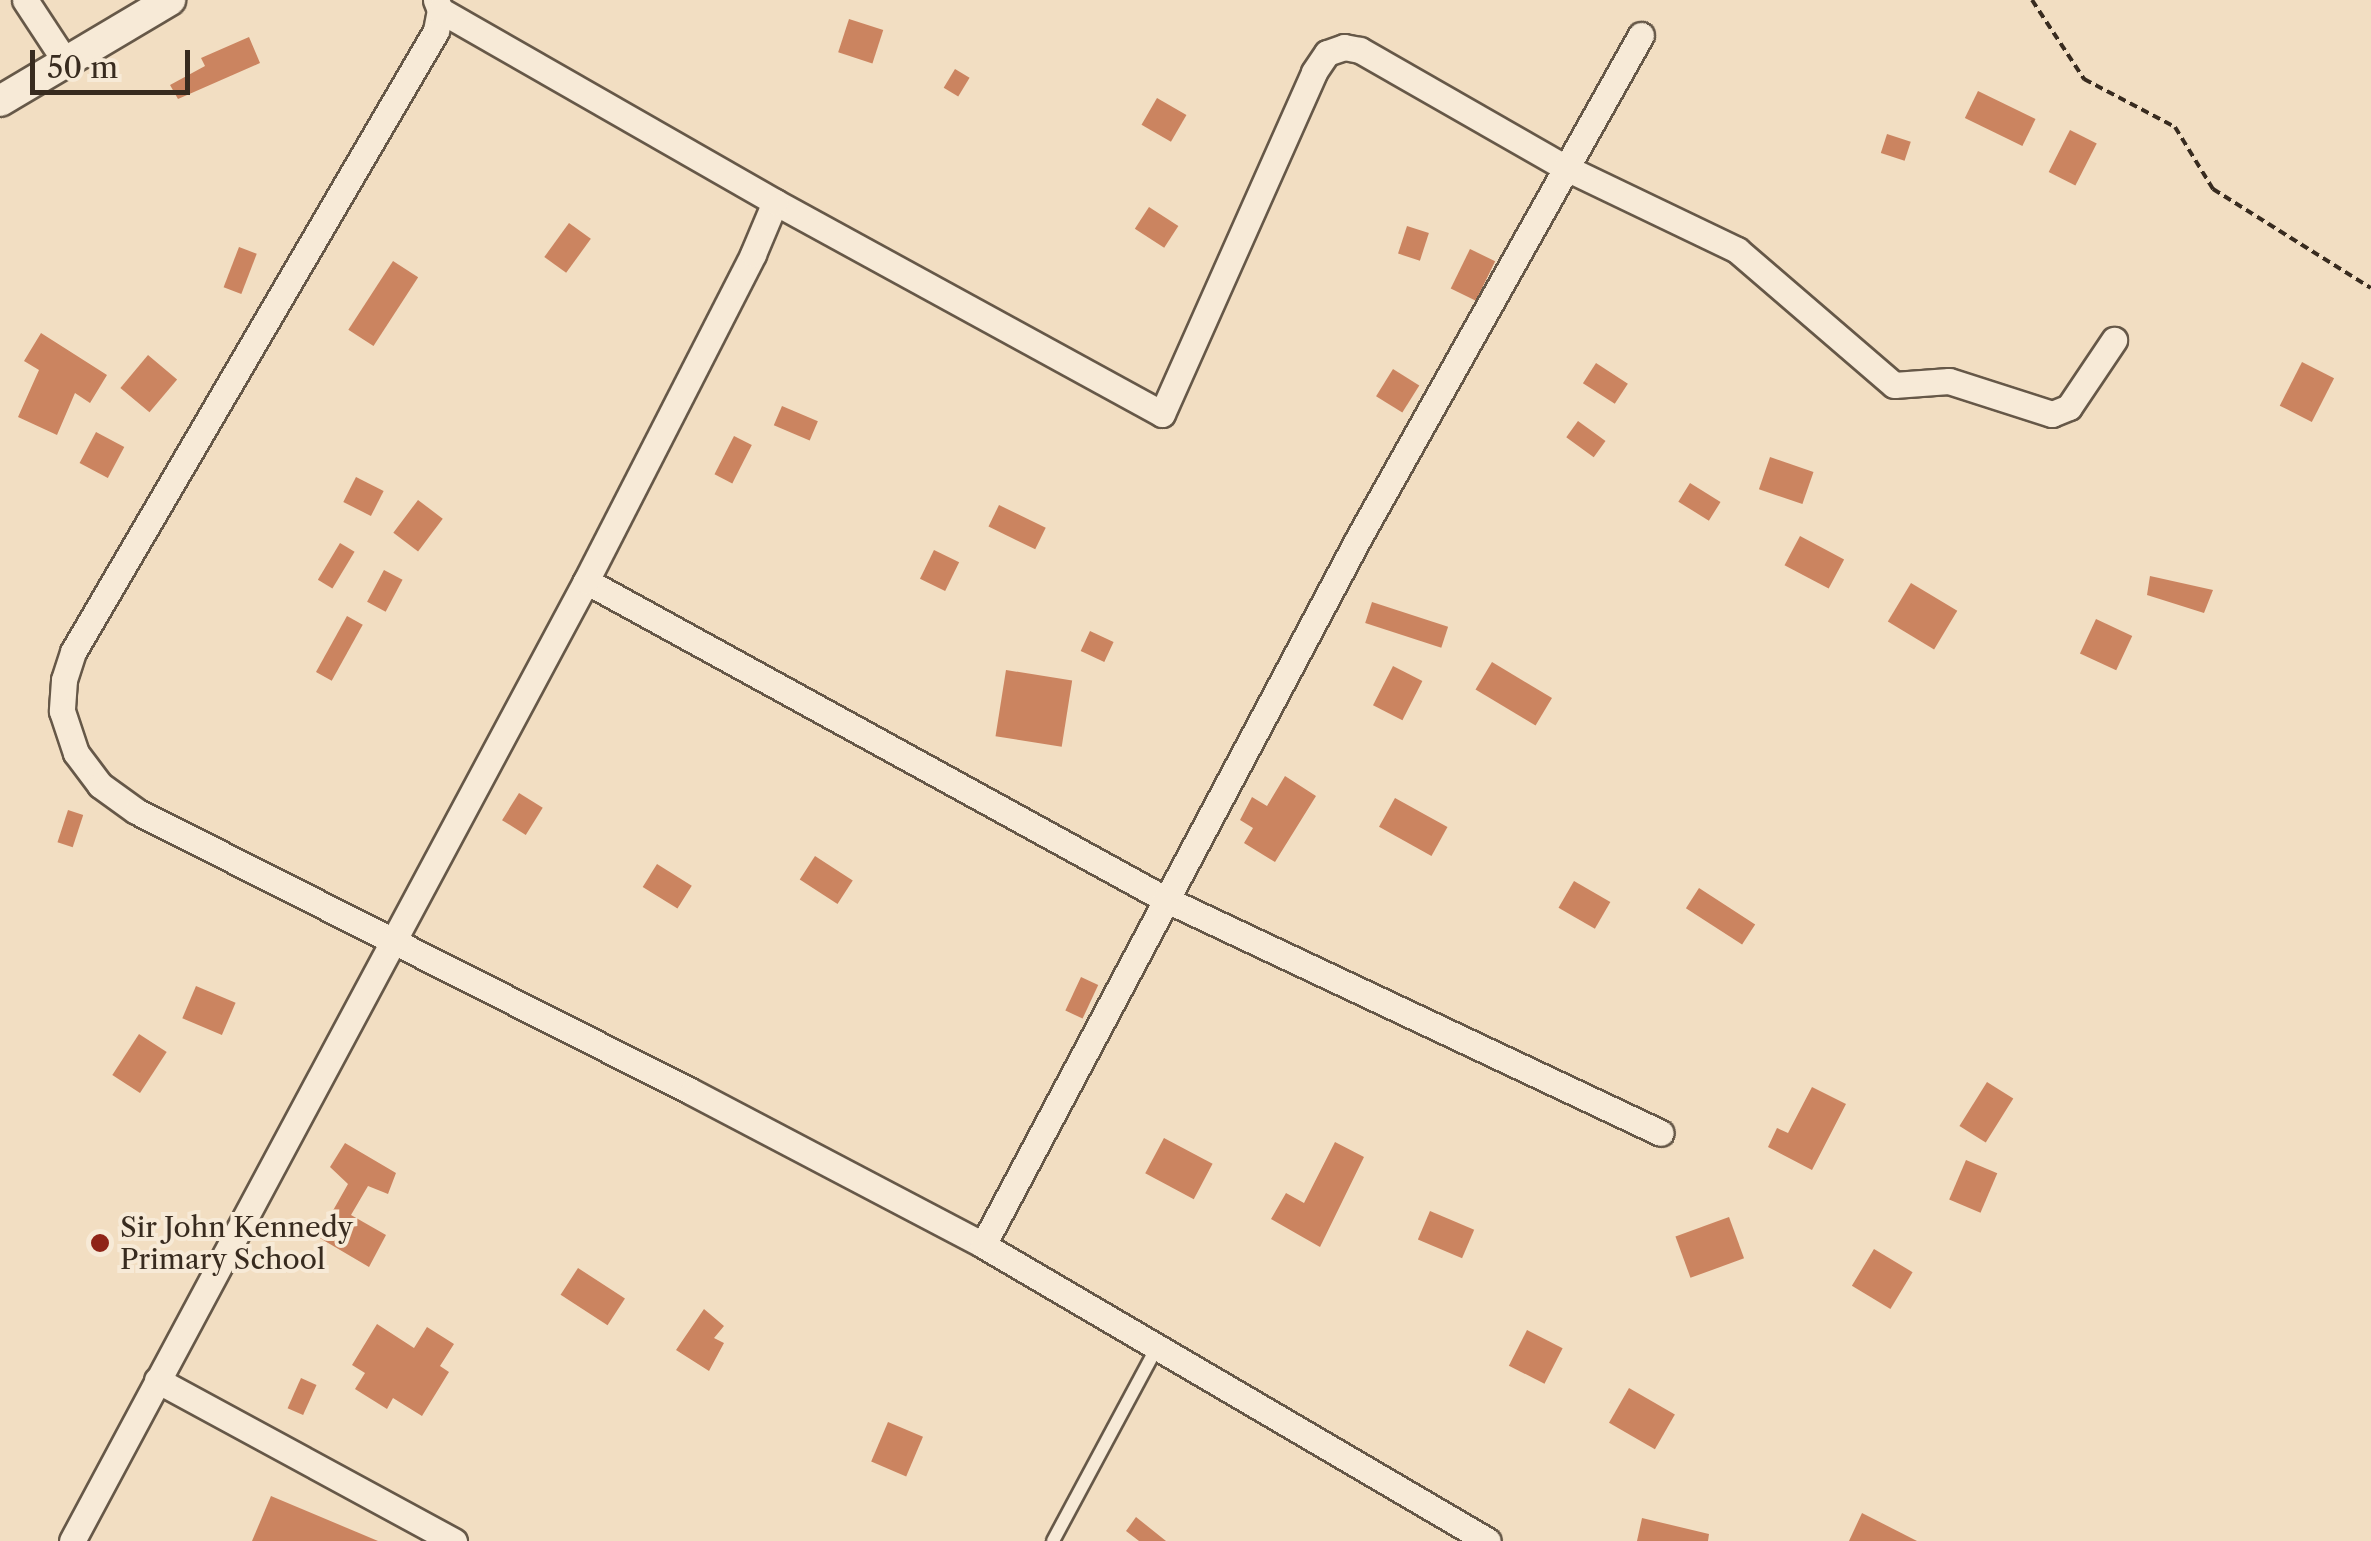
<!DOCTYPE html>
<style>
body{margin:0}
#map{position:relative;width:2371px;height:1541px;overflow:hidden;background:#f2dec2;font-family:"Libre Caslon Text",serif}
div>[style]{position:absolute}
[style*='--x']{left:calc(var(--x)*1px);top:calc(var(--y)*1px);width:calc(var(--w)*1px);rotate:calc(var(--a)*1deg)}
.building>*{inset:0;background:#cb8460;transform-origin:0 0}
.path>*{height:4px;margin-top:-2px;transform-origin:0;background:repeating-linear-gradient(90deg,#382b1f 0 8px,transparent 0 13px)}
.roads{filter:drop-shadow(2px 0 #665848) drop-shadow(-2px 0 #665848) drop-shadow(0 2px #665848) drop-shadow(0 -2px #665848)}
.service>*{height:12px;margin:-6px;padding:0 6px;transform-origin:6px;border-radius:6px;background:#f7ead7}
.minor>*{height:25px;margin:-12.5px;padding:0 12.5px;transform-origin:12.5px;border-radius:12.5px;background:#f7ead7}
.tertiary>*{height:30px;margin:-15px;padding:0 15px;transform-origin:15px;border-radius:15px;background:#f7ead7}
.dots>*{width:28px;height:28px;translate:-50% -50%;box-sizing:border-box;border:5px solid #f7ead7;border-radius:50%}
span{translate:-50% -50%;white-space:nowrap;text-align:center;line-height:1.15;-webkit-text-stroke:8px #f7ead7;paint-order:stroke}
.poi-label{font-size:28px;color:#382b1f}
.left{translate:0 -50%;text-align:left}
.scale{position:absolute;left:30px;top:50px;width:160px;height:45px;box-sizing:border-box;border:5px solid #382b1f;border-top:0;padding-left:12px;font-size:30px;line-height:35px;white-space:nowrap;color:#382b1f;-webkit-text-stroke:8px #f7ead7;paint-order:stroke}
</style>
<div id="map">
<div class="building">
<i style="left:849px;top:19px;width:36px;height:35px;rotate:18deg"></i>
<i style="clip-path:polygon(249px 37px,260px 63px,178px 99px,170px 85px,205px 66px,201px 58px)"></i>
<i style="left:955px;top:69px;width:17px;height:22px;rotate:31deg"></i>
<i style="left:1978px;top:91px;width:64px;height:30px;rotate:26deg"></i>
<i style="left:1157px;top:98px;width:34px;height:31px;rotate:30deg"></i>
<i style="left:2070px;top:130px;width:30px;height:47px;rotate:27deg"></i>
<i style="left:1887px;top:134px;width:25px;height:20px;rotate:18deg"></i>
<i style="left:1149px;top:207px;width:35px;height:26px;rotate:33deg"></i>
<i style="left:569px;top:223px;width:27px;height:42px;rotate:36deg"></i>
<i style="left:1407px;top:226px;width:23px;height:29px;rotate:18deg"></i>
<i style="left:239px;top:247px;width:19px;height:43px;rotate:21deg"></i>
<i style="left:1470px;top:249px;width:28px;height:44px;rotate:26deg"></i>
<i style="left:393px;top:261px;width:30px;height:82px;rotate:33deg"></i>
<i style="clip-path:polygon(41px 333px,107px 375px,90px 403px,75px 393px,57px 435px,18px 417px,39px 370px,24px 361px)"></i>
<i style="left:148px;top:355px;width:38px;height:43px;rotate:40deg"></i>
<i style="left:2302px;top:362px;width:36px;height:49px;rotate:27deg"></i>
<i style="left:1596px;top:363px;width:38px;height:24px;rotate:33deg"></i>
<i style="left:1393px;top:369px;width:31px;height:32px;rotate:32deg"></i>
<i style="left:782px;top:406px;width:39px;height:21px;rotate:23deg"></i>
<i style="left:1578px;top:421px;width:34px;height:20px;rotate:36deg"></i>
<i style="left:96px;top:432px;width:32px;height:35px;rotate:28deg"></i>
<i style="left:734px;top:436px;width:20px;height:43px;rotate:27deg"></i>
<i style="left:1770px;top:457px;width:46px;height:34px;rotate:19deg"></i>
<i style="left:356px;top:477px;width:31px;height:28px;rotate:27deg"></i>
<i style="left:1690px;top:483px;width:36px;height:22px;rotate:32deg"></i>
<i style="left:418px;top:500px;width:31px;height:41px;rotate:37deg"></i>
<i style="left:999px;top:505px;width:52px;height:24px;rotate:26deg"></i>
<i style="left:1800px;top:536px;width:50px;height:33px;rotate:28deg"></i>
<i style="left:340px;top:543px;width:17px;height:43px;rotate:31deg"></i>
<i style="left:934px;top:550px;width:28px;height:32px;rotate:26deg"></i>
<i style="left:384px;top:570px;width:21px;height:36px;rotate:28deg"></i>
<i style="clip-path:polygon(2150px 576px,2213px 590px,2204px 613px,2147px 595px)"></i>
<i style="left:1911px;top:583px;width:54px;height:45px;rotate:31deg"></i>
<i style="left:1372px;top:602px;width:80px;height:22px;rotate:18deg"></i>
<i style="left:347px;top:616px;width:18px;height:64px;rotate:29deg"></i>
<i style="left:2096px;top:619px;width:40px;height:38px;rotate:25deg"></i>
<i style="left:1090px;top:631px;width:26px;height:22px;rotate:25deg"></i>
<i style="left:1492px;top:662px;width:70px;height:32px;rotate:31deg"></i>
<i style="left:1393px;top:666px;width:33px;height:44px;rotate:27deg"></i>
<i style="left:1006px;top:670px;width:67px;height:67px;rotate:9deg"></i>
<i style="clip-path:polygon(1285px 776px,1316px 796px,1275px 862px,1244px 843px,1253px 828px,1240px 820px,1252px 797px,1267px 806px)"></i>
<i style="left:519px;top:793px;width:28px;height:32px;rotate:32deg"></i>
<i style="left:1395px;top:798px;width:60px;height:33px;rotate:29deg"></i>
<i style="left:68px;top:810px;width:16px;height:34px;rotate:18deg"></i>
<i style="left:815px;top:856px;width:45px;height:28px;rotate:33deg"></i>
<i style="left:657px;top:864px;width:41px;height:27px;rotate:32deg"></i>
<i style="left:1574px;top:881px;width:42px;height:31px;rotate:30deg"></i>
<i style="left:1699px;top:888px;width:67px;height:24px;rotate:33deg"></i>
<i style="left:1081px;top:977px;width:19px;height:37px;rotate:25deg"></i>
<i style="left:196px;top:986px;width:43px;height:35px;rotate:23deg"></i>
<i style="left:139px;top:1034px;width:33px;height:49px;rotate:33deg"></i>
<i style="left:1987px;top:1082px;width:31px;height:52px;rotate:32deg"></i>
<i style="clip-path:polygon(1812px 1087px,1846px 1104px,1812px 1170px,1768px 1147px,1777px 1128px,1788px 1133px)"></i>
<i style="left:1164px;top:1138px;width:55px;height:40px;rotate:28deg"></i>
<i style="clip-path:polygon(1335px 1142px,1364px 1157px,1320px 1247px,1271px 1219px,1286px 1193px,1304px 1203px)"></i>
<i style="clip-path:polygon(345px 1143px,396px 1173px,388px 1194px,368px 1186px,351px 1215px,386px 1235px,369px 1267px,318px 1237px,348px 1184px,330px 1167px)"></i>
<i style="left:1966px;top:1160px;width:34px;height:43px;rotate:23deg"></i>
<i style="left:1430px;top:1211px;width:48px;height:31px;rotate:23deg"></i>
<i style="left:1729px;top:1217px;width:44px;height:57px;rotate:70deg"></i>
<i style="left:1874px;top:1249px;width:45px;height:43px;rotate:31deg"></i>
<i style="left:578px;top:1268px;width:56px;height:32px;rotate:33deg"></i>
<i style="clip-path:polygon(704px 1309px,724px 1326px,714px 1338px,724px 1343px,709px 1371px,676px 1350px)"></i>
<i style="clip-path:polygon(377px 1324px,414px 1348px,427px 1327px,454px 1344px,440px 1366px,449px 1372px,422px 1416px,393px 1398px,387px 1409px,355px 1389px,365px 1373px,352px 1365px)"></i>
<i style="left:1527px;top:1330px;width:40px;height:40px;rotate:27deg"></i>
<i style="left:301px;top:1378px;width:17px;height:33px;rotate:24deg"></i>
<i style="left:1629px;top:1388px;width:53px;height:40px;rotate:30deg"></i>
<i style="left:888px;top:1422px;width:38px;height:43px;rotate:23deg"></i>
<i style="clip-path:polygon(271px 1496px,378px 1541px,252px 1541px)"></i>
<i style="clip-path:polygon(1862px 1513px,1917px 1541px,1849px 1541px)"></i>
<i style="clip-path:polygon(1136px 1517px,1166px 1541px,1139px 1541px,1126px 1531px)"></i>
<i style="clip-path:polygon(1642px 1518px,1709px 1534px,1708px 1541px,1637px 1541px)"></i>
</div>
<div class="path">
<i style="--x:2032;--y:0;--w:95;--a:56.6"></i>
<i style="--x:2084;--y:79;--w:103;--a:27.8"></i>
<i style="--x:2175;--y:127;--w:73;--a:58.5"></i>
<i style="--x:2213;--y:189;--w:186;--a:32.1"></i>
</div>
<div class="roads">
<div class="service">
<i style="--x:1053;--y:1541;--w:220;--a:-61.8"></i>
</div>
<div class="minor">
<i style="--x:25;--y:0;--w:73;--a:56.7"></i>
<i style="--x:436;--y:0;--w:11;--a:68"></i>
<i style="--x:440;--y:10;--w:21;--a:101"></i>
<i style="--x:436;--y:31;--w:719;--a:120.31"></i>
<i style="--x:73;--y:652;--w:29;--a:108"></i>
<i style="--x:64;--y:680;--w:31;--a:94"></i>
<i style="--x:62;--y:711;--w:44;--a:71.6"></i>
<i style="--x:76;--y:753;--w:40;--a:53"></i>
<i style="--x:100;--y:785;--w:44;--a:35.8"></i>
<i style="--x:136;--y:811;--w:623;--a:26.81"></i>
<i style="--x:692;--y:1092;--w:329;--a:27.7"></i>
<i style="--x:983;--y:1245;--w:585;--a:30.38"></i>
<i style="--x:775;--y:202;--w:441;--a:28.7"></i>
<i style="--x:1162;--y:414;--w:374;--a:-66"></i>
<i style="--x:1314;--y:72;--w:23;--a:-56"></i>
<i style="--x:1327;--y:53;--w:18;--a:-19"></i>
<i style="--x:1344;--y:47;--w:16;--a:11"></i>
<i style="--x:1360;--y:50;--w:237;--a:29.8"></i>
<i style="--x:1566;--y:168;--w:190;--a:25.6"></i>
<i style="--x:1737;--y:250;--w:207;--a:40.7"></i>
<i style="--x:1894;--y:385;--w:55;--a:-4.2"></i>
<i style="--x:1949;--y:381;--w:108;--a:17.8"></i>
<i style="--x:2052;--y:414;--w:18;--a:-22"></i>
<i style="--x:2069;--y:407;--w:81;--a:-56.1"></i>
<i style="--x:586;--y:581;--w:661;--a:28.78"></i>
<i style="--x:1165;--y:899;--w:548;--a:25.26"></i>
<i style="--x:983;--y:1245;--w:799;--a:-62.02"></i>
<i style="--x:1358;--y:539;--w:578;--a:-60.69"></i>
<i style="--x:157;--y:1380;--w:338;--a:28.5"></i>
<i style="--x:72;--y:1541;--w:1089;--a:-61.83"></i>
<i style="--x:586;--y:581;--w:367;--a:-62.9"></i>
<i style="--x:753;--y:254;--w:56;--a:-67.1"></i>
<i style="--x:775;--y:202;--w:386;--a:-150.2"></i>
</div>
<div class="tertiary">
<i style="--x:0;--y:101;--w:198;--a:-30.7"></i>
</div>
</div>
<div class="dots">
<i style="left:100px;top:1243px;background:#8f2418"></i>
</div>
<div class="poi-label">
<span class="left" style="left:120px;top:1243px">Sir John Kennedy<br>Primary School</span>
</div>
<div class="scale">50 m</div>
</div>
